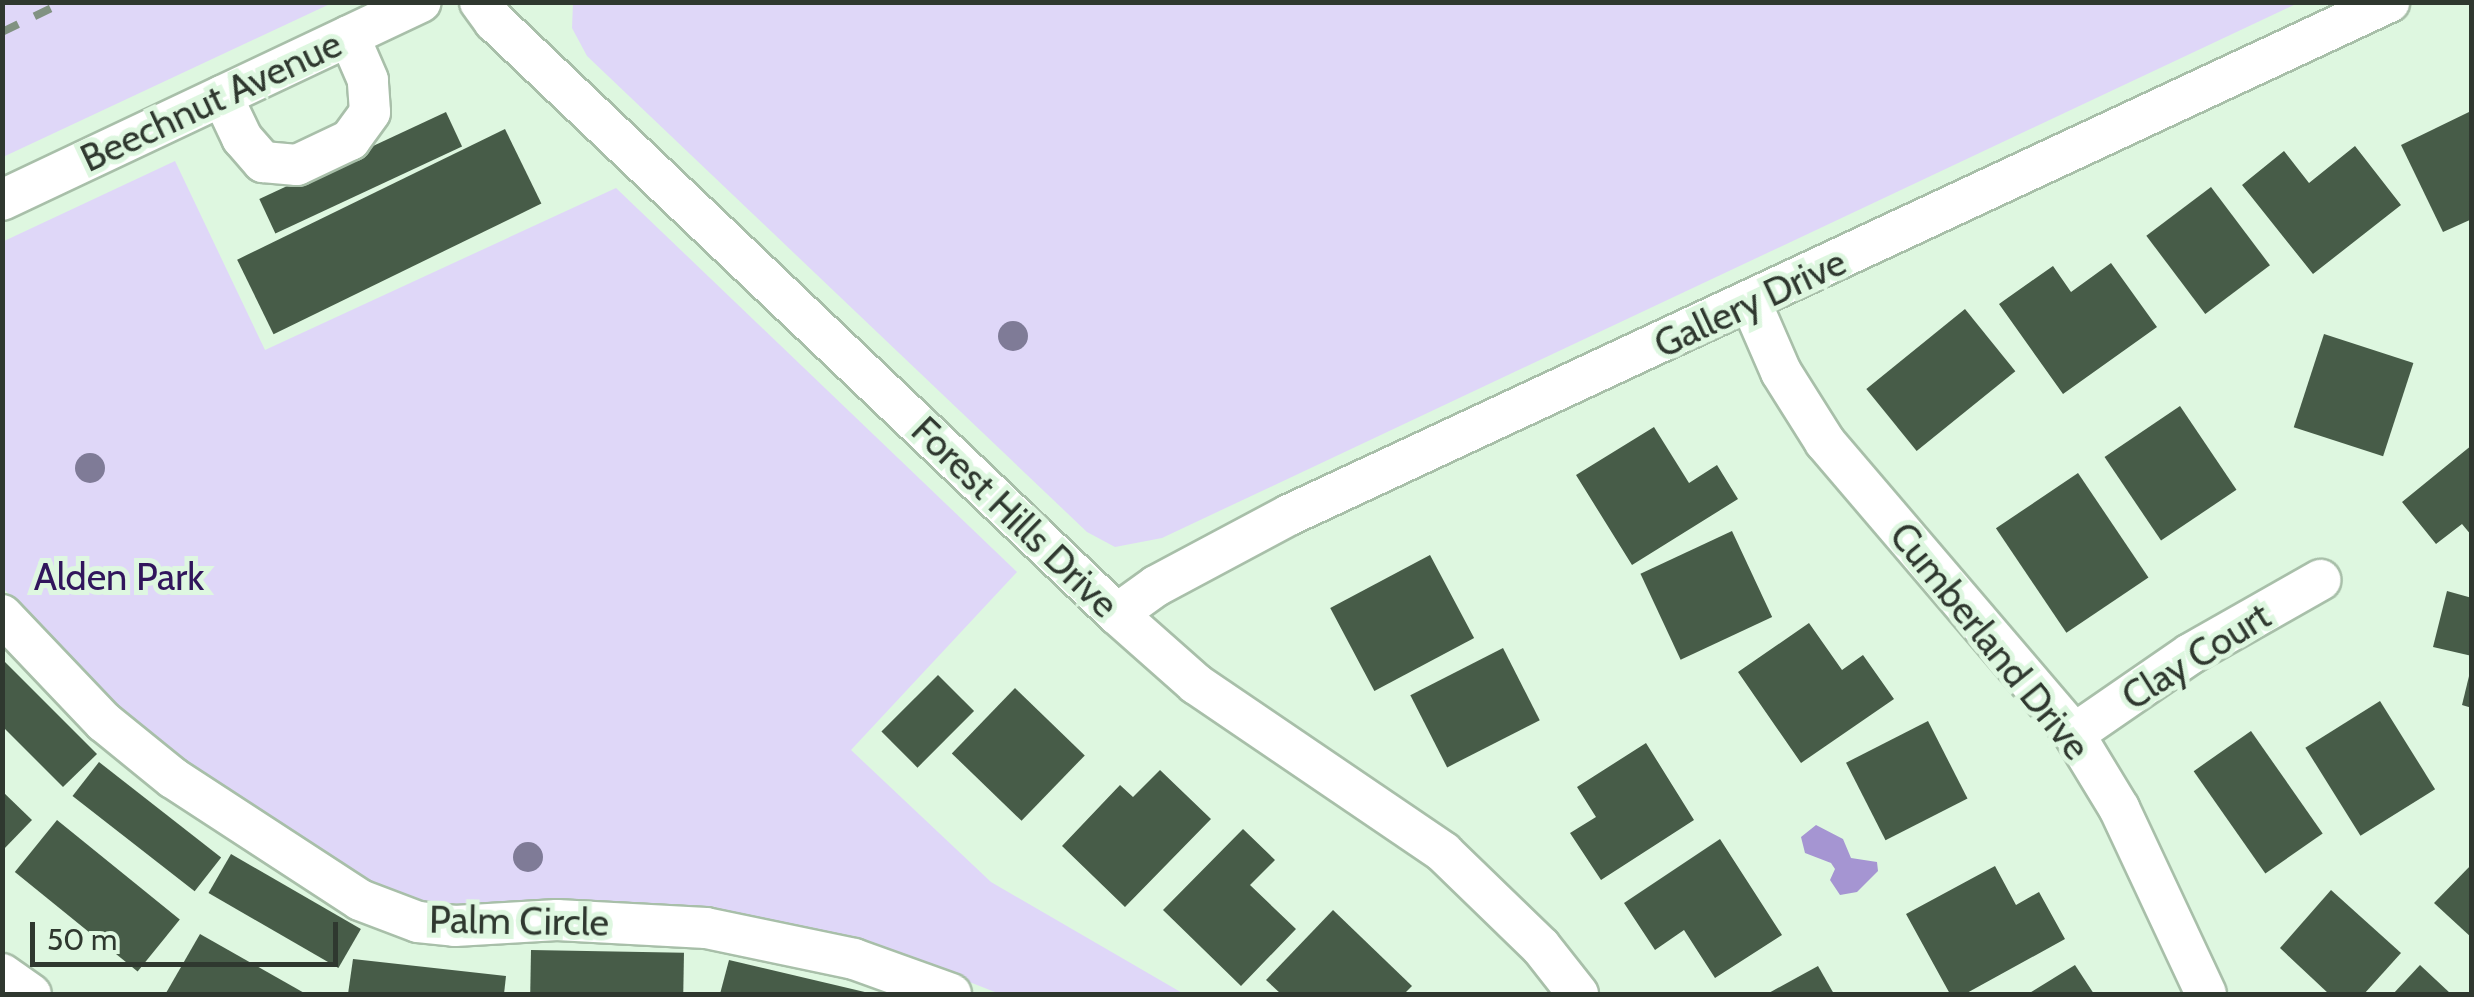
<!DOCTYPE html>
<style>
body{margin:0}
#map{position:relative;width:2474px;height:997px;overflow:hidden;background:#def7e0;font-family:Cabin,sans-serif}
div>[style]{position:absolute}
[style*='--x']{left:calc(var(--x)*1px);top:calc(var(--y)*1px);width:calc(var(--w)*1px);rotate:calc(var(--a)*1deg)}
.green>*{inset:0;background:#dfd7f8}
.water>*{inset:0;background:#a595d2}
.building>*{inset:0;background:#475c48;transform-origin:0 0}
.roads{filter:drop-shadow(2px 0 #a8bfa9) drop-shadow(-2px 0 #a8bfa9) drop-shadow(0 2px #a8bfa9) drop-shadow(0 -2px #a8bfa9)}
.minor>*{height:40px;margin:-20px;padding:0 20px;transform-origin:20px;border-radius:20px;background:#fff}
.rail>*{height:8px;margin-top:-4px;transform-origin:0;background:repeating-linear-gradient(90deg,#819282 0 18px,transparent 0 36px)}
.trees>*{width:30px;height:30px;margin:-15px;border-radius:50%;background:#7f7b97}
span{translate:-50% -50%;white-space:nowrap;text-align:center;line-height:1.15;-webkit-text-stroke:10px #def7e0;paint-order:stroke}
.street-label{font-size:38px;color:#2f382f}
.park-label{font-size:38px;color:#31155c}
.frame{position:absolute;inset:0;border:5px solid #2f382f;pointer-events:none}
.scale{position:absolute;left:30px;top:922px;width:308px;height:45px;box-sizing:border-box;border:5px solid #2f382f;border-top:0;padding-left:12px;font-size:30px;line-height:35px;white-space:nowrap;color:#2f382f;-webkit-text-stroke:8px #def7e0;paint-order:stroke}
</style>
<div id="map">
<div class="green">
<i style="clip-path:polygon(3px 2px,331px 2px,332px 3px,3px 157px)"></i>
<i style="clip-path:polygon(573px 3px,573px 2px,2298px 3px,1162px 538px,1115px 547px,1087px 532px,587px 56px,572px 28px)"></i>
<i style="clip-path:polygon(175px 161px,265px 350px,616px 188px,1017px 572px,851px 750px,991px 882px,1184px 994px,1000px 994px,893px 952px,807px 927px,677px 907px,429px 905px,375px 886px,178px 758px,120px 711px,3px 588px,2px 242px)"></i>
</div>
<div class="water">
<i style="clip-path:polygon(1816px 825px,1843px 839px,1851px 858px,1877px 862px,1878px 871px,1857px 892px,1840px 895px,1830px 880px,1835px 869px,1831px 863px,1805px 853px,1801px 837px)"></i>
</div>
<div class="building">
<i style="left:446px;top:112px;width:38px;height:206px;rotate:65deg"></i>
<i style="clip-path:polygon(2469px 112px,2472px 219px,2443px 232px,2401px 145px)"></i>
<i style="left:505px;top:129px;width:83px;height:298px;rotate:64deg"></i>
<i style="clip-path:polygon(2355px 146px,2401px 205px,2313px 274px,2242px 185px,2284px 151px,2309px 183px)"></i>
<i style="left:2211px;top:187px;width:98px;height:81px;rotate:53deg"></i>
<i style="clip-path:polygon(2111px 263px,2157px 327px,2063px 394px,1999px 304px,2053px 266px,2071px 292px)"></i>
<i style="left:1965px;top:309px;width:80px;height:127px;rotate:51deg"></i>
<i style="left:2324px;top:334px;width:94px;height:98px;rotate:18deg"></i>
<i style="left:2180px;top:406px;width:101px;height:91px;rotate:56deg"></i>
<i style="clip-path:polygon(1654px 427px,1689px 483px,1717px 465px,1738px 499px,1632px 565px,1576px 475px)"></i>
<i style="clip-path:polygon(2472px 445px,2472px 536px,2462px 524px,2436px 544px,2402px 502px)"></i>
<i style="left:2078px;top:473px;width:126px;height:99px;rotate:56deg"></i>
<i style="left:1732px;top:531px;width:95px;height:101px;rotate:65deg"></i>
<i style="left:1430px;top:555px;width:94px;height:113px;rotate:62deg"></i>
<i style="clip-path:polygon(2447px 591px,2472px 598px,2472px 656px,2433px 647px)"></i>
<i style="clip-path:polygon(1809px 623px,1842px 670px,1863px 655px,1894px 699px,1801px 763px,1738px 672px)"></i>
<i style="left:1503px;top:648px;width:81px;height:104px;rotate:63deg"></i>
<i style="clip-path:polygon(2px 659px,97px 754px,63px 787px,2px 726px)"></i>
<i style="clip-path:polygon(2470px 672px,2472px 672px,2472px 708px,2462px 705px)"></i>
<i style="left:938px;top:675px;width:51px;height:80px;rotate:45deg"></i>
<i style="left:1015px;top:688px;width:97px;height:91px;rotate:44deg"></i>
<i style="left:2380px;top:701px;width:104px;height:88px;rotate:58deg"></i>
<i style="left:1928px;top:721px;width:87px;height:92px;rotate:63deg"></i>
<i style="left:2251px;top:731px;width:125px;height:70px;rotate:55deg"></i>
<i style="clip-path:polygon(1646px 743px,1694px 820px,1601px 880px,1570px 833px,1596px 817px,1577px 787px)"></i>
<i style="left:99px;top:762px;width:155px;height:43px;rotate:38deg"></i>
<i style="clip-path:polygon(1160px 770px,1211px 819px,1125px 907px,1062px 846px,1120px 785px,1133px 797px)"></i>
<i style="clip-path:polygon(2px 791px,32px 820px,2px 851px)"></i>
<i style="left:57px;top:820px;width:158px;height:67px;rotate:39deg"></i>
<i style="clip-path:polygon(1243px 829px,1275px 860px,1250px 885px,1296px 929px,1241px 986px,1163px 910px)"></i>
<i style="clip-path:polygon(1720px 839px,1782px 935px,1715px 978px,1684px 930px,1655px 950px,1624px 903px)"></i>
<i style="left:231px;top:854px;width:150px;height:45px;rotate:30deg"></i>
<i style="clip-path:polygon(2472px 864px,2472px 938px,2434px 903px)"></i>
<i style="clip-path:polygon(1995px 866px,2016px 905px,2039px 892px,2065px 939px,1965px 994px,1950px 994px,1906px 914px)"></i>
<i style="clip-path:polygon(2331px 890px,2401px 953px,2364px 994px,2329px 994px,2280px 948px)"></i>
<i style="clip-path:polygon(1333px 910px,1412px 986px,1404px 994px,1281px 994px,1266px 980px)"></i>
<i style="clip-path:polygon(200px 934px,306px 994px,166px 993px)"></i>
<i style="left:531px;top:950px;width:153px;height:44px;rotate:1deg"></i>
<i style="clip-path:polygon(353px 959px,506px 976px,504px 994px,348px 994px)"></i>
<i style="clip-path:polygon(729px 960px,869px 993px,869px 994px,720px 994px)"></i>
<i style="clip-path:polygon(2075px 965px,2094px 994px,2028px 994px)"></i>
<i style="clip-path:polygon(2420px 965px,2451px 994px,2393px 994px)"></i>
<i style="clip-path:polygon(1818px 966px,1834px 994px,1767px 994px)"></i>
</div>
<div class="roads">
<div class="minor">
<i style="--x:480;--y:2;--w:24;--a:54"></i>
<i style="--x:494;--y:21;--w:860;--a:43.59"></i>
<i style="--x:1117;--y:614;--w:106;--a:41.5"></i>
<i style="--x:1196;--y:684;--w:299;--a:34.2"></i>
<i style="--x:1443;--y:852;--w:136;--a:44.1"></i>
<i style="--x:1541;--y:947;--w:60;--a:51.8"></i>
<i style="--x:222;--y:96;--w:47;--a:64.5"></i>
<i style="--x:242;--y:138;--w:32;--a:49"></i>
<i style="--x:263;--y:162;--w:34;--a:5"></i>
<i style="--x:297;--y:165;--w:59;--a:-25.3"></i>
<i style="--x:350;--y:140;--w:34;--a:-54"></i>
<i style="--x:370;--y:112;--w:32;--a:-94"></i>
<i style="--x:368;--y:80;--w:48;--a:-113.4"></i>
<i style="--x:2;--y:200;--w:463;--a:-25.3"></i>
<i style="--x:1751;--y:303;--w:75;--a:66.5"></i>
<i style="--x:1781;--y:372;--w:83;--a:57.8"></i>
<i style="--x:1825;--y:442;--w:384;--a:49.5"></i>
<i style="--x:2074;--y:734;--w:87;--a:58.7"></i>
<i style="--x:2119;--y:808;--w:205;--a:64.9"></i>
<i style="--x:1117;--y:614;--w:48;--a:-35.7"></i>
<i style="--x:1156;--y:586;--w:151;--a:-28.1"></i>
<i style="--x:1289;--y:515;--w:1214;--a:-25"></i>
<i style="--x:2;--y:615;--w:148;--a:46.4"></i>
<i style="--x:104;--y:722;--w:89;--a:39.1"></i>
<i style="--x:173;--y:778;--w:223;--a:33.1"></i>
<i style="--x:360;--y:900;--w:62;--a:20.8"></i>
<i style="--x:418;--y:922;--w:37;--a:6"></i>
<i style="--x:455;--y:926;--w:102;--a:-3.4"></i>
<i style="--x:557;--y:920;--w:149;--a:3.1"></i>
<i style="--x:706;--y:928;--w:151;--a:11.8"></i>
<i style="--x:854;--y:959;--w:103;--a:19.8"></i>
<i style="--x:2074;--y:734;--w:141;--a:-34.6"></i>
<i style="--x:2190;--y:654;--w:150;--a:-29.6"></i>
<i style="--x:2;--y:974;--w:35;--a:35"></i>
</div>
</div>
<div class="rail">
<i style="--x:2;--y:32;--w:69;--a:-25.8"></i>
</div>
<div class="trees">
<i style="left:1013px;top:336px"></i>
<i style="left:90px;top:468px"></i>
<i style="left:528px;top:857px"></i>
</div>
<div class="street-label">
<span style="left:211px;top:101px;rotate:-25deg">Beechnut Avenue</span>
<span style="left:1750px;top:303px;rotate:-25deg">Gallery Drive</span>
<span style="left:1015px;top:517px;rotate:44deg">Forest Hills Drive</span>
<span style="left:1990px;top:641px;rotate:51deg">Cumberland Drive</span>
<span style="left:2196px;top:656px;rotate:-32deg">Clay Court</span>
<span style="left:519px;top:921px;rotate:1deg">Palm Circle</span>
</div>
<div class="park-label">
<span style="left:119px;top:577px">Alden Park</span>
</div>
<div class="frame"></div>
<div class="scale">50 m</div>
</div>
